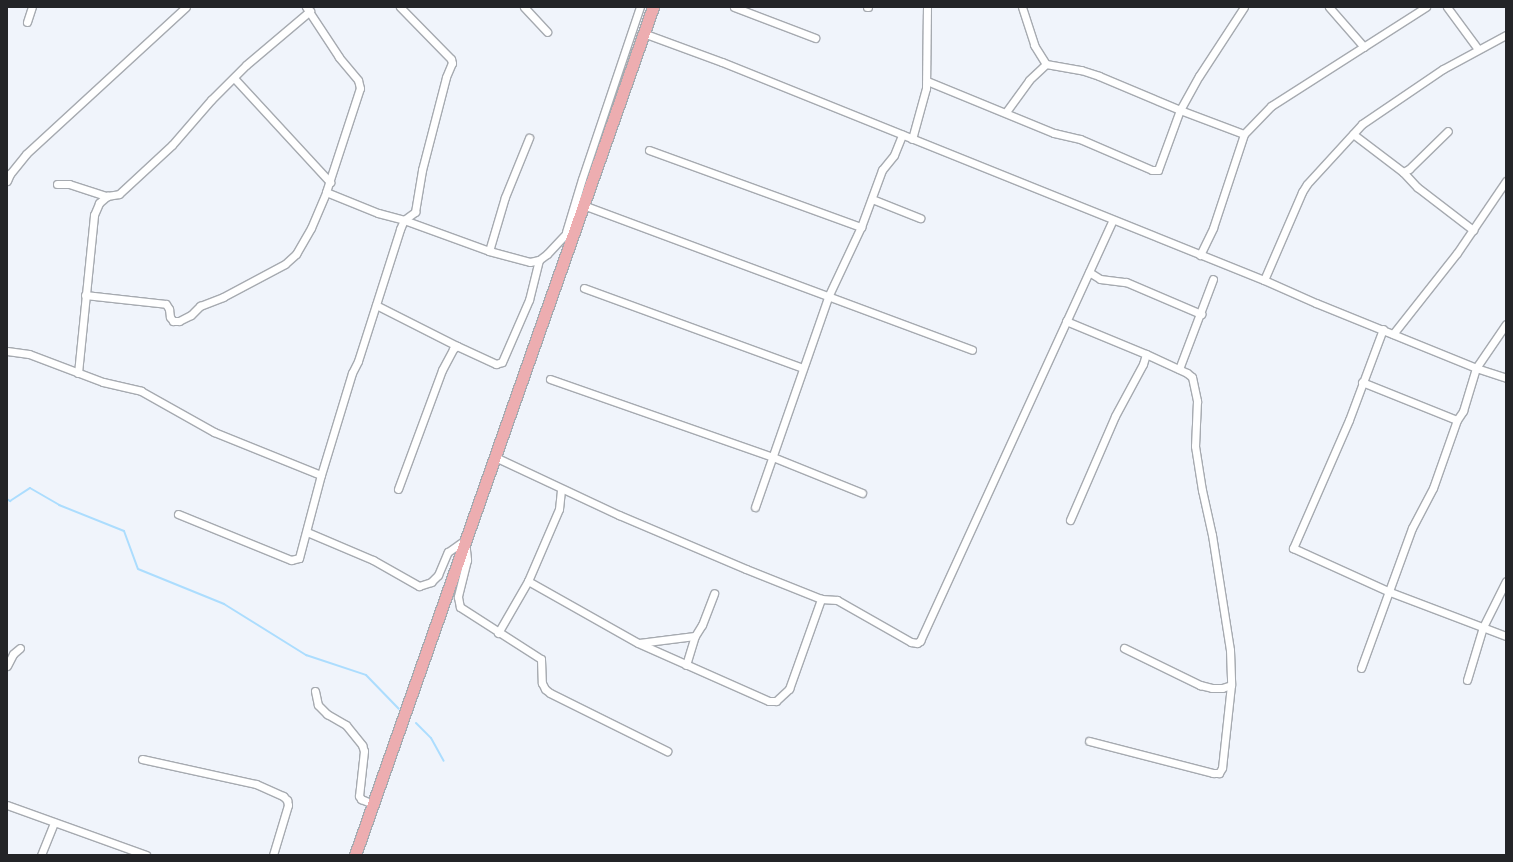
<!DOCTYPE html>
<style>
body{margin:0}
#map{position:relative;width:1513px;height:862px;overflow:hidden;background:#f0f4fb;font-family:Montserrat,sans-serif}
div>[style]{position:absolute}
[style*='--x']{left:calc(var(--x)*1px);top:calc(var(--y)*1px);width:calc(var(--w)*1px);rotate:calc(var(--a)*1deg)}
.stream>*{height:2px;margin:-1px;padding:0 1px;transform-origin:1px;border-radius:1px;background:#acddfe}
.roads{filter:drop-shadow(1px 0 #a6aab0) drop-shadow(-1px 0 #a6aab0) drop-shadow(0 1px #a6aab0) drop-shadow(0 -1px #a6aab0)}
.minor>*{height:7px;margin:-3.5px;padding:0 3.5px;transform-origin:3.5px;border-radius:3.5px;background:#fff}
.primary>*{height:11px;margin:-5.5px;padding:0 5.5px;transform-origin:5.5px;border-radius:5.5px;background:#edadb0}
span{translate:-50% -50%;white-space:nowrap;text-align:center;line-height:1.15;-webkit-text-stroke:3.5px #fff;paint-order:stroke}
.frame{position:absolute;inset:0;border:8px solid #232427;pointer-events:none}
</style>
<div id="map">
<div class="stream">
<i style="--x:7;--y:499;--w:4;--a:34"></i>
<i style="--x:10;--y:501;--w:24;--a:-33"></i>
<i style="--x:30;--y:488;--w:34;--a:30"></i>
<i style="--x:59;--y:505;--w:70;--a:21.8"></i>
<i style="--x:124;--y:531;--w:40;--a:69.8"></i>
<i style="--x:138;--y:569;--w:93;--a:22.1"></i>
<i style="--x:224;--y:604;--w:97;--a:31.9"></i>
<i style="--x:306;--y:655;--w:63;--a:18.4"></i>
<i style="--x:366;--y:675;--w:47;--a:45.9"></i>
<i style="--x:416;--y:723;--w:21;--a:45"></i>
<i style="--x:431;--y:738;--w:26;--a:61"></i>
</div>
<div class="roads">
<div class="minor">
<i style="--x:524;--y:7;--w:34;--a:47"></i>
<i style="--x:734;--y:7;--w:87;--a:20.9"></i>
<i style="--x:867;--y:7;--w:1;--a:0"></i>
<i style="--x:1022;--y:7;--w:40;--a:72"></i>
<i style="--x:1034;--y:45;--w:22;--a:58"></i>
<i style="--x:1046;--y:64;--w:36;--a:10"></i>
<i style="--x:1081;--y:70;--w:19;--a:18"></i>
<i style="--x:1099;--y:76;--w:88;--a:22.8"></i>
<i style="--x:1180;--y:110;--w:68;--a:20.6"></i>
<i style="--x:1329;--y:7;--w:53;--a:48.8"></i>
<i style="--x:1447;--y:7;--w:52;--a:53.6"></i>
<i style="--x:27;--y:22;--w:16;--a:-72"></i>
<i style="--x:643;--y:33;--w:84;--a:20.2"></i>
<i style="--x:722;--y:62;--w:584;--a:21.91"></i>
<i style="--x:1264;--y:280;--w:57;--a:23.9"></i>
<i style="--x:1316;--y:303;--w:173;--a:22.1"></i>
<i style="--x:1476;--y:368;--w:32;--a:18"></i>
<i style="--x:234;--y:78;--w:142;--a:47.3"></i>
<i style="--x:927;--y:81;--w:137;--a:22.3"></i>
<i style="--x:1054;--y:133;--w:27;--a:13"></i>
<i style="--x:1080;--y:139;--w:78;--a:23.3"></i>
<i style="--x:1152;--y:170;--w:6;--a:0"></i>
<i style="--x:1158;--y:170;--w:64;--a:-69.9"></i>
<i style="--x:1180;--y:110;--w:39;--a:-61"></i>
<i style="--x:1199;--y:76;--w:82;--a:-56.9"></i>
<i style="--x:1006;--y:112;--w:39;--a:-54"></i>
<i style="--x:1029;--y:80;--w:23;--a:-43"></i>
<i style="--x:1353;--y:134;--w:63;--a:37.2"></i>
<i style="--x:1403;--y:172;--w:7;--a:-27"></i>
<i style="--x:1409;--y:169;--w:54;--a:-44.3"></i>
<i style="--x:912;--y:139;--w:53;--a:-74.6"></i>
<i style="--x:926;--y:88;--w:81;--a:-89.3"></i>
<i style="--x:649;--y:150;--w:226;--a:20"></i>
<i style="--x:1403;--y:172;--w:21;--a:47"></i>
<i style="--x:1417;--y:187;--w:71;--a:37.5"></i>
<i style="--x:7;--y:181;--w:8;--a:-67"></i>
<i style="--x:10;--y:174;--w:26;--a:-51"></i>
<i style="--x:26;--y:154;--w:217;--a:-42.6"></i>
<i style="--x:57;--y:184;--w:12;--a:0"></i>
<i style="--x:69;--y:184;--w:40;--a:18"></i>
<i style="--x:107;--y:196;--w:12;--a:-9"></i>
<i style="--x:119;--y:194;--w:72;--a:-42.8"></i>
<i style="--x:172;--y:145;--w:60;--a:-49.1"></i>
<i style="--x:211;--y:100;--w:49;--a:-45"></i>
<i style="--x:246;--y:65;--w:84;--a:-40.2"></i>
<i style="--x:326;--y:192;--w:56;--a:22"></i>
<i style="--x:378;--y:213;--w:27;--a:15"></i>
<i style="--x:404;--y:220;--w:90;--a:20"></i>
<i style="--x:489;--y:251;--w:42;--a:15"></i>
<i style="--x:530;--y:262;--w:9;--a:-13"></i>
<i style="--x:539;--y:260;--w:10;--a:-37"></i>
<i style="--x:547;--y:254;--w:41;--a:-47"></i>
<i style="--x:872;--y:199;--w:52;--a:21.6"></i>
<i style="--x:583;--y:205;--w:415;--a:20.4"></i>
<i style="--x:566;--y:232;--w:55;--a:-73.2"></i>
<i style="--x:582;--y:179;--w:182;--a:-71.4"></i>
<i style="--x:489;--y:251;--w:56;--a:-73.5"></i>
<i style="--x:505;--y:197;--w:64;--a:-67.9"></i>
<i style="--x:1200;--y:255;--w:30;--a:-64"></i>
<i style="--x:1213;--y:228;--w:99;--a:-71.7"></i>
<i style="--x:1244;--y:134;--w:39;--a:-46"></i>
<i style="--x:1271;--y:106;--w:184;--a:-32.6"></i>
<i style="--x:1089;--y:272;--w:13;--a:32"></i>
<i style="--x:1100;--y:279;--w:26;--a:7"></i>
<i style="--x:1126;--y:282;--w:82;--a:23.1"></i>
<i style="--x:1264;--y:280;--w:96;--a:-66.6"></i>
<i style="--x:1302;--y:192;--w:9;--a:-58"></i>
<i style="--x:1307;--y:184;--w:81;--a:-47.5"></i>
<i style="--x:1362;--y:124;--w:98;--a:-34.2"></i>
<i style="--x:1443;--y:69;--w:72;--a:-28.4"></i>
<i style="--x:584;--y:288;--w:233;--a:20.1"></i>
<i style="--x:85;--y:295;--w:81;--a:6.3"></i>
<i style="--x:166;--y:304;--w:6;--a:59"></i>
<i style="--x:169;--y:309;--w:8;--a:83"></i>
<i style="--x:170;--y:317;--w:5;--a:53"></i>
<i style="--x:173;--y:321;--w:6;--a:0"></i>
<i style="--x:179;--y:321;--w:13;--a:-27"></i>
<i style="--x:191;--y:315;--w:13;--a:-45"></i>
<i style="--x:200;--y:306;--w:25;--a:-21"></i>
<i style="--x:223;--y:297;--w:70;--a:-28"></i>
<i style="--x:285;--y:264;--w:15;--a:-42"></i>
<i style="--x:296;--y:254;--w:30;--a:-60"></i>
<i style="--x:311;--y:228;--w:39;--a:-67"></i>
<i style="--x:326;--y:192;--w:109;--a:-71.9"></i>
<i style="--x:360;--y:88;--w:8;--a:-104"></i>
<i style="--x:358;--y:80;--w:30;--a:-130"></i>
<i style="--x:339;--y:57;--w:60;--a:-123.4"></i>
<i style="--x:376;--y:305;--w:91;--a:26.8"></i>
<i style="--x:1066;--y:321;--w:87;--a:22.4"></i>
<i style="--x:1146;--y:354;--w:45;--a:24.9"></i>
<i style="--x:1187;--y:373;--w:6;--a:39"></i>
<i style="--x:1192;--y:377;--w:25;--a:78"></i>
<i style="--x:1197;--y:401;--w:45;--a:92.5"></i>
<i style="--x:1195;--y:446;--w:45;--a:81"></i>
<i style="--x:1202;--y:490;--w:46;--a:77.5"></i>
<i style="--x:1212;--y:535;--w:116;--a:81.1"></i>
<i style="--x:1230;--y:650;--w:35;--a:88"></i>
<i style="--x:1231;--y:685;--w:83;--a:96.2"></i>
<i style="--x:1222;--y:768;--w:6;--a:121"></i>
<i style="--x:1219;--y:773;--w:6;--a:180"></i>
<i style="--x:1213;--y:773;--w:128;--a:-165.5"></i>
<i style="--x:1383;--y:329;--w:97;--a:110.5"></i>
<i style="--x:1349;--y:420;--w:140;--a:113.6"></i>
<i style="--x:1293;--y:548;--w:107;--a:24.4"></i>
<i style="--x:1390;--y:592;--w:124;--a:20.8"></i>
<i style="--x:1393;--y:334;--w:103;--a:-51.7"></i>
<i style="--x:1457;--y:253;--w:87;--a:-55.8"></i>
<i style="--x:7;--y:351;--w:22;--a:8"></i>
<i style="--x:29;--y:354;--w:79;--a:20.7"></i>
<i style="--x:103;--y:382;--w:39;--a:13"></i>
<i style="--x:141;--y:391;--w:84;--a:29.3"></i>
<i style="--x:214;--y:432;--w:115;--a:21.9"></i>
<i style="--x:1179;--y:369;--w:96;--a:-69.3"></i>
<i style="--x:78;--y:373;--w:159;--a:-84.2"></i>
<i style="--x:94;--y:215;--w:13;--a:-67"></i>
<i style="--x:99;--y:203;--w:11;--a:-41"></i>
<i style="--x:550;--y:379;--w:236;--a:19.3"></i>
<i style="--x:773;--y:457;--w:96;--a:22"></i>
<i style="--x:1362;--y:382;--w:102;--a:21.8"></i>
<i style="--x:495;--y:457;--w:137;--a:25.1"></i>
<i style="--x:619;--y:515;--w:138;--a:23"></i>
<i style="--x:746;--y:569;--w:81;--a:21.8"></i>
<i style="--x:821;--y:599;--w:16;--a:4"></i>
<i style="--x:837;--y:600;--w:85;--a:29.6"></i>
<i style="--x:911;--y:642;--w:6;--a:9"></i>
<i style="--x:917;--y:643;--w:4;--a:-34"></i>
<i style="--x:920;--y:641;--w:463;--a:-65.4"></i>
<i style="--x:398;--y:489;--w:127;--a:-69.7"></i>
<i style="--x:442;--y:370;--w:24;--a:-62"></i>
<i style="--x:453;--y:349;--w:5;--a:-37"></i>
<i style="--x:457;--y:346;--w:43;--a:24.8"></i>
<i style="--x:496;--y:364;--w:6;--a:-18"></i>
<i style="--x:502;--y:362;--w:68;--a:-66.5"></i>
<i style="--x:529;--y:300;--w:41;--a:-76"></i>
<i style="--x:755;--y:507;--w:222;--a:-70.8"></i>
<i style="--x:828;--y:297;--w:77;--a:-64.8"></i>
<i style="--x:861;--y:227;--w:61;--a:-69.8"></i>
<i style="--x:882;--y:170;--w:19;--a:-51"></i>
<i style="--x:894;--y:155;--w:22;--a:-68"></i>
<i style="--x:178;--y:514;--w:122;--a:22.2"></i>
<i style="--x:291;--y:560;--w:8;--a:-14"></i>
<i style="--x:299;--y:558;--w:86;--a:-75.2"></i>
<i style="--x:321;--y:475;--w:107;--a:-73.1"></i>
<i style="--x:352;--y:373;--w:13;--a:-63"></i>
<i style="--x:358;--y:361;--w:139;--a:-72.3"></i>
<i style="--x:400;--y:229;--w:10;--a:-66"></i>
<i style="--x:404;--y:220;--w:14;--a:-36"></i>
<i style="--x:415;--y:212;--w:43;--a:-80.5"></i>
<i style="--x:422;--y:170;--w:96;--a:-75.5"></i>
<i style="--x:446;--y:77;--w:15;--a:-67"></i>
<i style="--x:452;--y:63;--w:4;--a:-104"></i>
<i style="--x:451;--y:59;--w:73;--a:-134.4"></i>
<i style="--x:1070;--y:520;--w:113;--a:-66.6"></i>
<i style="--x:1115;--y:416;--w:59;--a:-61.7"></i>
<i style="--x:1143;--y:364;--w:10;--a:-73"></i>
<i style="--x:307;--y:532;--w:72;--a:23"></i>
<i style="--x:373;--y:560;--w:53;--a:29.5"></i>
<i style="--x:419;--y:586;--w:13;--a:-18"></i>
<i style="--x:431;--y:582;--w:10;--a:-45"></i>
<i style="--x:438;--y:575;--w:25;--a:-67"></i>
<i style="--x:448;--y:552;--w:21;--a:-35"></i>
<i style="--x:465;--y:540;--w:20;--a:84"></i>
<i style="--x:467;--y:560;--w:38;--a:104"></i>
<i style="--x:458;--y:597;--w:10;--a:79"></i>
<i style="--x:460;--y:607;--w:96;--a:32.7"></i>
<i style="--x:541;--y:659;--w:24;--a:88"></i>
<i style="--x:542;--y:683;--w:7;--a:63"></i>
<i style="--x:545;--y:689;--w:6;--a:39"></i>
<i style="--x:550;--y:693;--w:131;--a:26.4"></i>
<i style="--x:528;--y:581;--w:126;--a:29.4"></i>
<i style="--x:638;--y:643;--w:143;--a:23.9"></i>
<i style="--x:769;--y:701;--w:7;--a:0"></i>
<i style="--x:776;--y:701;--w:18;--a:-43"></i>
<i style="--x:789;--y:689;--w:96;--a:-70.4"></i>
<i style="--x:498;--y:633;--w:60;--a:-60"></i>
<i style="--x:528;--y:581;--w:78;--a:-66.7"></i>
<i style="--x:559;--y:509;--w:20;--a:-84"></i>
<i style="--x:639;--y:643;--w:56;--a:-7.1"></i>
<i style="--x:1124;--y:648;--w:85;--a:26"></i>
<i style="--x:1200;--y:685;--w:12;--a:14"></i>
<i style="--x:1212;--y:688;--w:10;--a:0"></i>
<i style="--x:1222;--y:688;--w:9;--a:-18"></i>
<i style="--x:686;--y:665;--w:30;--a:-73"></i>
<i style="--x:695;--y:636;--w:13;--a:-58"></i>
<i style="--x:702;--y:625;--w:34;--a:-69"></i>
<i style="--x:7;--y:666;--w:13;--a:-63"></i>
<i style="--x:13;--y:654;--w:9;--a:-41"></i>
<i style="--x:1361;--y:668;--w:149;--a:-70"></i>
<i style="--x:1412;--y:528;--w:45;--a:-62.3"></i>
<i style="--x:1433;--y:488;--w:72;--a:-70.6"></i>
<i style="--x:1457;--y:420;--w:11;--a:-56"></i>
<i style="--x:1463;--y:411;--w:45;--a:-73.2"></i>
<i style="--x:1476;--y:368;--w:53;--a:-55.7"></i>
<i style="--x:1467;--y:680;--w:55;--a:-73.2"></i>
<i style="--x:1483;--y:627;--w:51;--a:-63.4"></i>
<i style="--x:315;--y:691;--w:14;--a:78"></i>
<i style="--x:318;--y:705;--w:13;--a:45"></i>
<i style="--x:327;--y:714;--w:22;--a:30"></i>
<i style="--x:346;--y:725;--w:26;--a:51"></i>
<i style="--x:362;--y:745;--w:6;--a:72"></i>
<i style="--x:364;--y:751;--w:45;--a:96.3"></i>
<i style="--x:359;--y:796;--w:4;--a:56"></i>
<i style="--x:361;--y:799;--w:13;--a:23"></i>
<i style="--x:142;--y:759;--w:117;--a:12.4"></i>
<i style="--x:256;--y:784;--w:30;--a:24"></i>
<i style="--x:283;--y:796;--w:6;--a:45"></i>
<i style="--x:287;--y:800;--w:5;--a:79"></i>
<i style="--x:288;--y:805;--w:52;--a:106.7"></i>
<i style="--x:7;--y:805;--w:148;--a:19.8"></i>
<i style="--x:41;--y:855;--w:35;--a:-68"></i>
</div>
<div class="primary">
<i style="--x:355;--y:855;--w:899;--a:-70.64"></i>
</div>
</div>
<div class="frame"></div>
</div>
